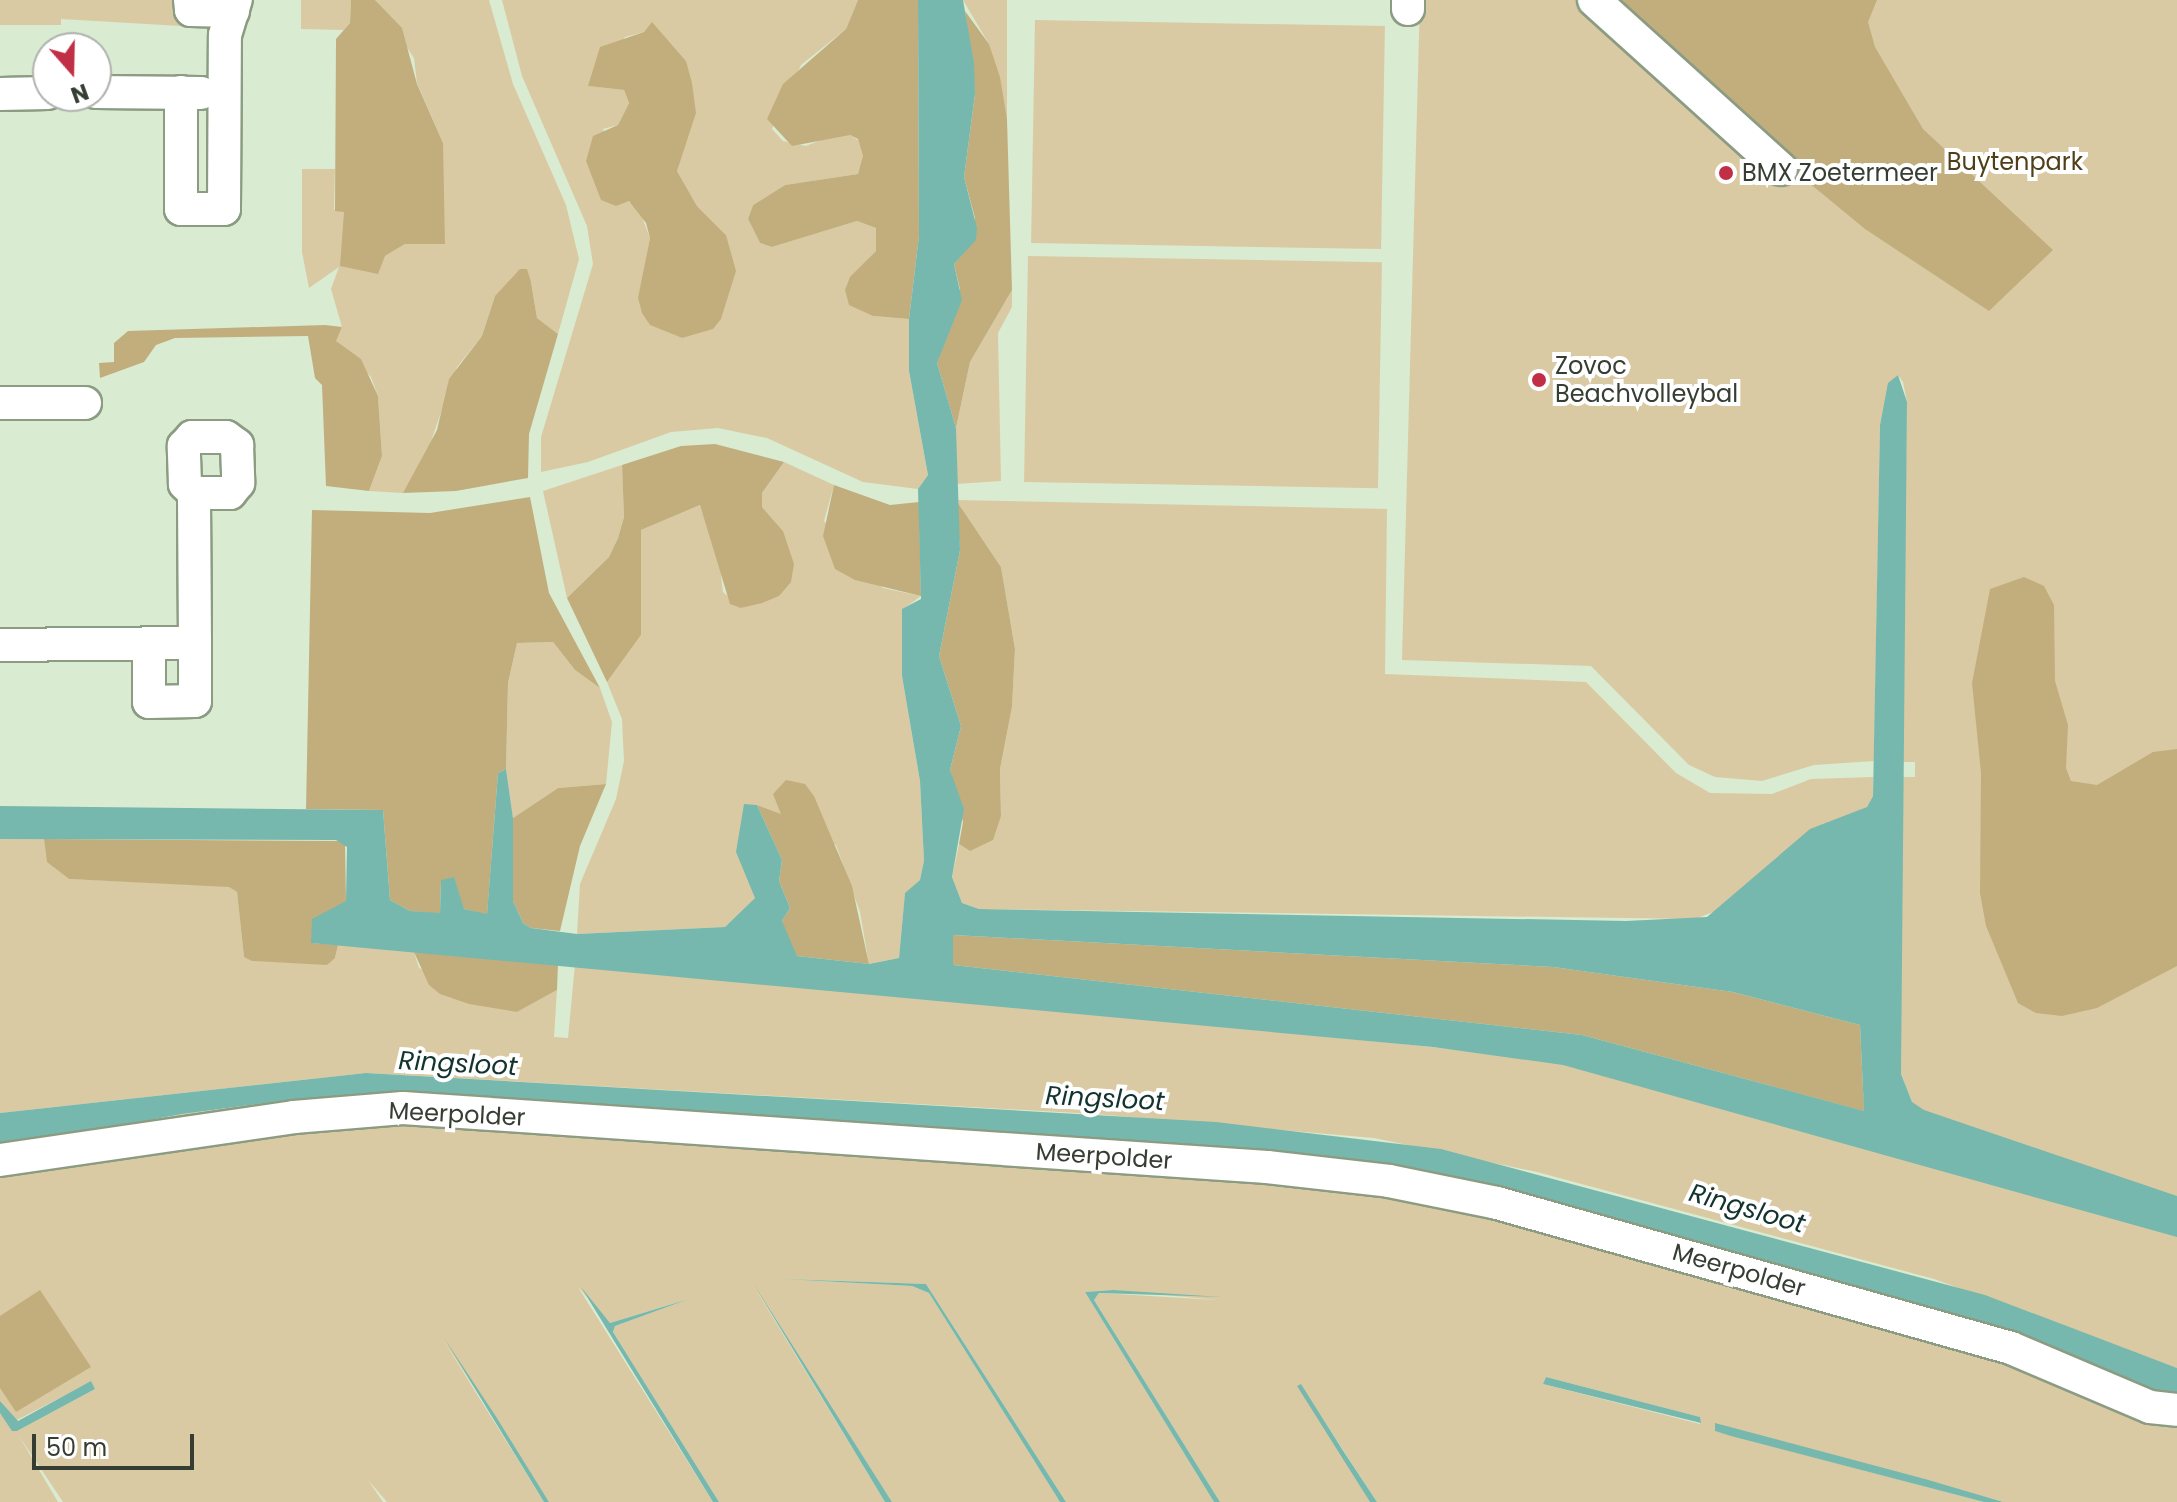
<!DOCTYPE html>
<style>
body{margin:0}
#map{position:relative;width:2177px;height:1502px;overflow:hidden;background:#d9ebd1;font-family:Poppins,sans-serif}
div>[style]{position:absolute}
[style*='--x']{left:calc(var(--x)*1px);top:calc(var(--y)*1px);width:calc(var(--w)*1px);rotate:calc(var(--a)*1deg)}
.green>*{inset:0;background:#dacaa3;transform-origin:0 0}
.forest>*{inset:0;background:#c2ae7d}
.water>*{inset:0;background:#76b8ad}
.roads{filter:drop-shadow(2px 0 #8b9c83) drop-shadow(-2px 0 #8b9c83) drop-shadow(0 2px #8b9c83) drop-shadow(0 -2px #8b9c83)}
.minor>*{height:32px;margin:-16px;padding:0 16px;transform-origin:16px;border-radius:16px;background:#fff}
.dots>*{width:22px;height:22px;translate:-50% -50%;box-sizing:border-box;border:4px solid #fff;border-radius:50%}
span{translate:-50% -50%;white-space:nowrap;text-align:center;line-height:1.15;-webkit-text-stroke:8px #fff;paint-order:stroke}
.park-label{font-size:24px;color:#4e3f18}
.poi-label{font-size:24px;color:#363e33}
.left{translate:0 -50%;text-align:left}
.street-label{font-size:24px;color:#363e33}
.water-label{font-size:26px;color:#12332e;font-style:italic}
.north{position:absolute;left:32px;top:32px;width:80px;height:80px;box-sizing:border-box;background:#fff;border:2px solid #afb2ad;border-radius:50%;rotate:160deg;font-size:22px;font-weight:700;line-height:32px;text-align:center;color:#363e33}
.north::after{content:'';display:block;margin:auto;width:28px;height:36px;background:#c02f45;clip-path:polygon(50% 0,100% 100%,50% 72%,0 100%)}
.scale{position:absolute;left:32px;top:1434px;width:162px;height:36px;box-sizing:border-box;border:4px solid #363e33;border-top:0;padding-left:10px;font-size:24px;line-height:28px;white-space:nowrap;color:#363e33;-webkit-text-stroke:6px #fff;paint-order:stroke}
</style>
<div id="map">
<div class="green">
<i style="clip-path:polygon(0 0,181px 0,181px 26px,61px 19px,61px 25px,0 25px)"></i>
<i style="clip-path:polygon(301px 0,351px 0,350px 23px,344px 30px,301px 29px)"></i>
<i style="clip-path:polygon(375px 0,489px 0,513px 84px,566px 205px,579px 259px,558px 334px,537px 318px,531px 282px,495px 296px,482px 336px,457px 367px,424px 461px,403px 493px,369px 491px,382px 456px,378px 396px,371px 377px,335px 341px,342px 327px,331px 289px,339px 267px,309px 288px,302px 252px,302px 169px,335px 169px,334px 210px,344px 211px,385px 256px,405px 244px,443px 143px,417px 83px,414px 58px)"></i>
<i style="clip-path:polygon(evenodd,502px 0,858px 0,846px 29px,801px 65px,772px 129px,783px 141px,806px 146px,835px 134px,850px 135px,858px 140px,864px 156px,858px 174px,785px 185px,753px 205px,748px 219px,760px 243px,772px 247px,857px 221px,876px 228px,876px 251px,864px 264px,873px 316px,909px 319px,909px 371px,928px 475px,918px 489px,863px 482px,767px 438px,718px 428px,671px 432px,588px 462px,541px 472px,541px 437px,593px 264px,587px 226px,522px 76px,502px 0,652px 23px,686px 61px,677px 171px,697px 206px,726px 235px,682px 338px,651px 325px,642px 281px,650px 238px,639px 209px,628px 201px,603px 129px,618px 125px,629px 103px,624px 90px,589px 86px,625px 37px,644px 32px,652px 23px)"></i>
<i style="clip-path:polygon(963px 0,1007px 0,1007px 119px,989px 44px)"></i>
<i style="clip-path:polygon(1420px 0,2177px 0,2177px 1368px,1934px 1279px,1537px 1172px,1374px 1138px,1095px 1114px,366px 1073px,0 1113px,0 839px,44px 839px,48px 862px,69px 879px,228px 886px,237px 892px,244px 957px,335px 958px,338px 945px,414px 952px,419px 968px,517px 1012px,557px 990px,554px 1037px,568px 1038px,575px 964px,1432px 1047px,1912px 1102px,1901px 1074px,1900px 1027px,1900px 777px,1915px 777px,1915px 762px,1901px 762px,1907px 402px,1903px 382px,1898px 375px,1889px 383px,1880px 425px,1874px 761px,1814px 765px,1762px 781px,1715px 777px,1689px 765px,1591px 666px,1402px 660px)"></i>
<i style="left:1035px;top:20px;width:350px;height:223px;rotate:1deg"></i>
<i style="left:1028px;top:256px;width:354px;height:226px;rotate:1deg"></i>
<i style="clip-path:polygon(1012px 290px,1012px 307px,998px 333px,1001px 481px,956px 484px,956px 428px,970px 362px)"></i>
<i style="clip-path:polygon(784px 462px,834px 485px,824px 521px,883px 588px,921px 596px,902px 610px,902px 676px,920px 781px,924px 861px,920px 880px,905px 894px,899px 958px,869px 964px,860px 912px,836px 845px,757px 805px,755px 898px,725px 927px,577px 934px,580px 884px,616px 799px,624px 761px,622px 719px,607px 682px,641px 635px,641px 530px,700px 505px,719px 558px,723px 592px,741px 608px,779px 596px,783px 531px,762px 507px,762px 493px)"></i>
<i style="clip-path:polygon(622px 465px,624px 517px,618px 538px,609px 557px,567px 598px,543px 491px)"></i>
<i style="clip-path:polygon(956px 500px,1387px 509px,1385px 674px,1586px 682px,1676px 773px,1710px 793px,1772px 794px,1811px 779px,1873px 777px,1873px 796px,1867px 807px,1781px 854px,1721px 909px,1695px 919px,979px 909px,962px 903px,952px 877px,959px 844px,970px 851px,1001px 816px,1000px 769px,1012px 707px,1015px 649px,1001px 567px)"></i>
<i style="clip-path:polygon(553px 642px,575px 670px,600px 688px,612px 722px,606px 784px,558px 788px,513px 818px,506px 769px,508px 683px,517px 643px)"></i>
<i style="clip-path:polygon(evenodd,360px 1097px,1360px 1163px,2177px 1397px,2177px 1502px,2003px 1502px,1715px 1424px,1715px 1431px,1984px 1502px,1377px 1502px,1300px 1384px,1370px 1502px,1220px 1502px,1094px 1300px,1099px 1293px,1218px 1300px,1112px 1290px,1085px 1292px,1214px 1502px,1066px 1502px,926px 1284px,785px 1279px,912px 1286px,929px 1293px,1060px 1502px,892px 1502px,752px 1283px,885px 1502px,719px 1502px,613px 1332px,615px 1326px,689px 1299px,610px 1323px,578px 1287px,713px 1502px,549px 1502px,442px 1338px,544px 1502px,387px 1502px,368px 1480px,383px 1502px,63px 1502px,19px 1436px,58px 1502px,0 1502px,0 1413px,17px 1431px,95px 1389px,91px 1382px,15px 1421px,0 1401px,0 1148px,182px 1114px,295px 1099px,360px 1097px,1546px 1377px,1700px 1417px,1700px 1424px,1543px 1384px,1546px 1377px)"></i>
</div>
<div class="forest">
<i style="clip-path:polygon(351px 0,375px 0,402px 28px,417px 84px,443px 143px,445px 244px,405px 244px,385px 256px,378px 274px,340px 266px,344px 212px,335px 211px,336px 39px,350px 23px)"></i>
<i style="clip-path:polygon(858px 0,918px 0,919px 236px,909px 319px,873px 316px,849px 305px,845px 290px,850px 277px,876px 251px,876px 228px,857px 221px,772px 247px,760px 243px,748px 219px,753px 205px,785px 185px,858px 174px,863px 156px,858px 139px,850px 135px,792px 146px,767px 119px,783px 84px,846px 29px)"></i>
<i style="clip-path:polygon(1617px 0,1877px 0,1868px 22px,1875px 47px,1923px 129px,2053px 250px,1989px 311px,1865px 229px,1773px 153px)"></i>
<i style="clip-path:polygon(965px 11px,989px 44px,1000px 77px,1007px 119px,1012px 290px,970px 362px,956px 428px,937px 363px,960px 289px,954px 264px,966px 250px,975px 218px,964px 177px,975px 94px)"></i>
<i style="clip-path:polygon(652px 22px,686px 61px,692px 83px,696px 113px,677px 171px,697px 206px,726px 235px,736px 271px,721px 319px,713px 329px,682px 338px,650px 325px,642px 313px,638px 298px,650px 238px,646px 223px,629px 201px,616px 206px,601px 200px,586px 161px,593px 136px,618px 125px,629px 103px,624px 90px,588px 86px,600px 47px,644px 32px)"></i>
<i style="clip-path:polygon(520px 269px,527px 269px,531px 282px,537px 318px,558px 334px,529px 434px,528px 478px,456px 491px,403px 493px,437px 430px,449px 379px,482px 336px,495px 296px)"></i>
<i style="clip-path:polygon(325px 325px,342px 327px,336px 341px,361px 359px,378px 396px,382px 456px,369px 491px,326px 486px,322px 385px,315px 378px,308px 336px,175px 338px,156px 345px,144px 362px,100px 378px,99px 363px,114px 362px,114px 343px,128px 331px)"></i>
<i style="clip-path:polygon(715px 444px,784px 462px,762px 493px,762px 507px,783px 531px,794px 564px,791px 582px,779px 596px,762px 603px,741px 608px,730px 604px,700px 505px,641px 530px,641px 635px,607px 682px,567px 598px,609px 557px,618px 538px,624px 517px,622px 465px,681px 446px)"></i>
<i style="clip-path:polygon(834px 485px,890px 505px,919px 502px,921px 596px,855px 580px,835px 569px,823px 536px)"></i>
<i style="clip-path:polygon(530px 497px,549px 593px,600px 688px,575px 670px,553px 642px,517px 643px,508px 683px,506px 769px,498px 773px,487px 915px,464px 909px,441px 880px,440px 914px,410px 911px,390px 900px,383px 810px,306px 809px,312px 510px,430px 513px)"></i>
<i style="clip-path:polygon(956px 500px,1001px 567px,1015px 649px,1012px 707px,1000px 769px,1001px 816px,993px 840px,970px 851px,959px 844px,963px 822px,950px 770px,961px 726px,939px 656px,960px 550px)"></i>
<i style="clip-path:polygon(2024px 577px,2044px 586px,2054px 605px,2055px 681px,2068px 725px,2066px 768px,2071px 781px,2097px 785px,2153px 752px,2177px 749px,2177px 966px,2097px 1008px,2062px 1016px,2036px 1013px,2018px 1003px,1986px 926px,1980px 893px,1981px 773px,1972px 683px,1990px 589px)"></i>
<i style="clip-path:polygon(786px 780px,805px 784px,814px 796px,852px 886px,869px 964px,797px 956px,787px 942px,782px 921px,790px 908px,779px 881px,782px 860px,757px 805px,781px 814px,773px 794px)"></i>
<i style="clip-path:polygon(606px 784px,580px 846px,560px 931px,531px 928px,523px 923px,513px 901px,513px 818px,558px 788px)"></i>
<i style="clip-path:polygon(44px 839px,345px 841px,346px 901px,312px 943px,338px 945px,335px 958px,327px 965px,252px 961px,244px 957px,237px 892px,229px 887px,69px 879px,47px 862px)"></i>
<i style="clip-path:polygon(953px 935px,1553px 967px,1733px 992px,1860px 1025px,1864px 1111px,1582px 1035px,953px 965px)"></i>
<i style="clip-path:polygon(414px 952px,558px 963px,557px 990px,517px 1012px,469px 1004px,440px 994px,429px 985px)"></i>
<i style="clip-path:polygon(40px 1290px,91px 1367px,16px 1412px,0 1388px,0 1316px)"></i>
</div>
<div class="water">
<i style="clip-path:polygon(evenodd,918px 0,963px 0,974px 63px,975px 94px,964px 177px,977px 228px,976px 240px,954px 264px,962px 300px,937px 363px,956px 428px,960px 550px,939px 656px,961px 726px,950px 770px,964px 809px,952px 877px,962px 903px,979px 909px,1626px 921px,1707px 917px,1810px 829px,1867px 807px,1873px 796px,1880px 425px,1888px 383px,1898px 375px,1907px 402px,1901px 1074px,1912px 1102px,1924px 1110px,2177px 1196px,2177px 1237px,1563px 1065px,1433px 1047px,311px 943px,312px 919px,346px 901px,347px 847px,336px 840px,0 839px,0 806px,383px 810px,390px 900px,410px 911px,440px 913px,441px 880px,454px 877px,464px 909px,487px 914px,498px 773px,506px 769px,513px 818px,513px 901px,523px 923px,531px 928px,577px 934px,725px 927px,755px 898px,736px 852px,744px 804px,757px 805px,782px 860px,779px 881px,790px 908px,782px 921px,797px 956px,869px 964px,899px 958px,905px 893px,920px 880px,924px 861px,920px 781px,902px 676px,902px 609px,921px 599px,918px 489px,928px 475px,909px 371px,909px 319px,919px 236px,918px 0,953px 935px,1553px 967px,1733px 992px,1860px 1025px,1864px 1111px,1582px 1035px,953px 965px,953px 935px)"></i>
<i style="clip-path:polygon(366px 1073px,1216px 1122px,1441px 1149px,1985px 1295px,2177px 1368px,2177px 1397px,1488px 1186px,360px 1097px,295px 1099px,182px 1114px,0 1148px,0 1113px)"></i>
<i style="clip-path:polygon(784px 1279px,926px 1284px,1066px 1502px,1060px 1502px,929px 1293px,912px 1286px)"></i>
<i style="clip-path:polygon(753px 1283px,892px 1502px,885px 1502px)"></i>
<i style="clip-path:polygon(581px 1287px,610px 1323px,689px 1299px,615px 1326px,613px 1332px,719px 1502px,713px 1502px)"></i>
<i style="clip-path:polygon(1113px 1290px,1222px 1297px,1099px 1293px,1094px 1300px,1220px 1502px,1214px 1502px,1085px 1292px)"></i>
<i style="clip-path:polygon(444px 1338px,495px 1415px,549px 1502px,544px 1502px)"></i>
<i style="clip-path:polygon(1546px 1377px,1700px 1417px,1701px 1423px,1543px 1384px)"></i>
<i style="clip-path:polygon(91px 1381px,95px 1389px,17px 1431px,12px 1431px,0 1413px,0 1401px,18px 1421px)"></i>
<i style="clip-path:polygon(1301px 1384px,1342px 1449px,1377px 1502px,1370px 1502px,1297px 1386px)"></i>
<i style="clip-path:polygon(1715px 1423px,1925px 1479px,2003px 1502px,1984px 1502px,1731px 1436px,1715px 1431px)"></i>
</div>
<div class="roads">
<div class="minor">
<i style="--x:190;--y:0;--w:10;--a:84"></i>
<i style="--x:191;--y:10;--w:42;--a:1.4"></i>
<i style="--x:1594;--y:0;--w:252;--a:42.1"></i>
<i style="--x:1408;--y:9;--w:9;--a:-90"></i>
<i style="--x:96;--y:92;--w:105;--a:0.5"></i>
<i style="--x:181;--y:92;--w:117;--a:90"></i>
<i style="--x:181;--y:209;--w:43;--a:0"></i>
<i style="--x:224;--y:209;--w:174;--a:-89.7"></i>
<i style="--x:225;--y:35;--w:37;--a:-73"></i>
<i style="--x:0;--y:94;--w:48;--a:-1.2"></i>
<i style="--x:0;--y:403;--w:85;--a:0"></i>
<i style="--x:0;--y:645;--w:195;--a:-0.6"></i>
<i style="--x:195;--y:643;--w:150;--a:-90.4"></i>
<i style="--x:194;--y:493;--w:13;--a:-135"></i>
<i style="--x:185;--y:484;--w:38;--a:-92"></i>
<i style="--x:184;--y:446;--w:12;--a:-48"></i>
<i style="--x:192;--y:437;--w:34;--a:0"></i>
<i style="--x:226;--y:437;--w:14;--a:36"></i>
<i style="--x:237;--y:445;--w:38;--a:88"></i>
<i style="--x:238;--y:483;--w:13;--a:129"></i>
<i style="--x:230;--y:493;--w:36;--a:180"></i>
<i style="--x:149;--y:646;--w:56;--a:90"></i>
<i style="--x:149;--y:702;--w:46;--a:-1.2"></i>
<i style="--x:195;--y:701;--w:58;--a:-90"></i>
<i style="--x:0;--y:1160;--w:297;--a:-8.3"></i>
<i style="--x:294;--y:1117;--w:109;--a:-4.7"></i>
<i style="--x:403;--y:1108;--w:866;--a:3.91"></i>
<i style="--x:1267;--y:1167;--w:123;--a:6.5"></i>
<i style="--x:1389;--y:1181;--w:110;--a:11.5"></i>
<i style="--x:1497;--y:1203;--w:534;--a:15.75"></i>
<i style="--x:2011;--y:1348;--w:151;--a:23"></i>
<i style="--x:2150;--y:1407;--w:27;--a:6"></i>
</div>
</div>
<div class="dots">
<i style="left:1726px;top:173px;background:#c02f45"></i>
<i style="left:1539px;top:380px;background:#c02f45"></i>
</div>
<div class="park-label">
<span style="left:2015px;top:162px">Buytenpark</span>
</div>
<div class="poi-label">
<span class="left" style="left:1742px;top:173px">BMX Zoetermeer</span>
<span class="left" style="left:1555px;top:380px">Zovoc<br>Beachvolleybal</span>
</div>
<div class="street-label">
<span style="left:457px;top:1114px;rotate:3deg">Meerpolder</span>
<span style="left:1104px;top:1156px;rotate:4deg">Meerpolder</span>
<span style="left:1739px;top:1270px;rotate:16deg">Meerpolder</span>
</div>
<div class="water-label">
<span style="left:458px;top:1064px;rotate:3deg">Ringsloot</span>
<span style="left:1105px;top:1099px;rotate:3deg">Ringsloot</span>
<span style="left:1747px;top:1209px;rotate:16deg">Ringsloot</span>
</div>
<div class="north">N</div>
<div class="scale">50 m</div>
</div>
